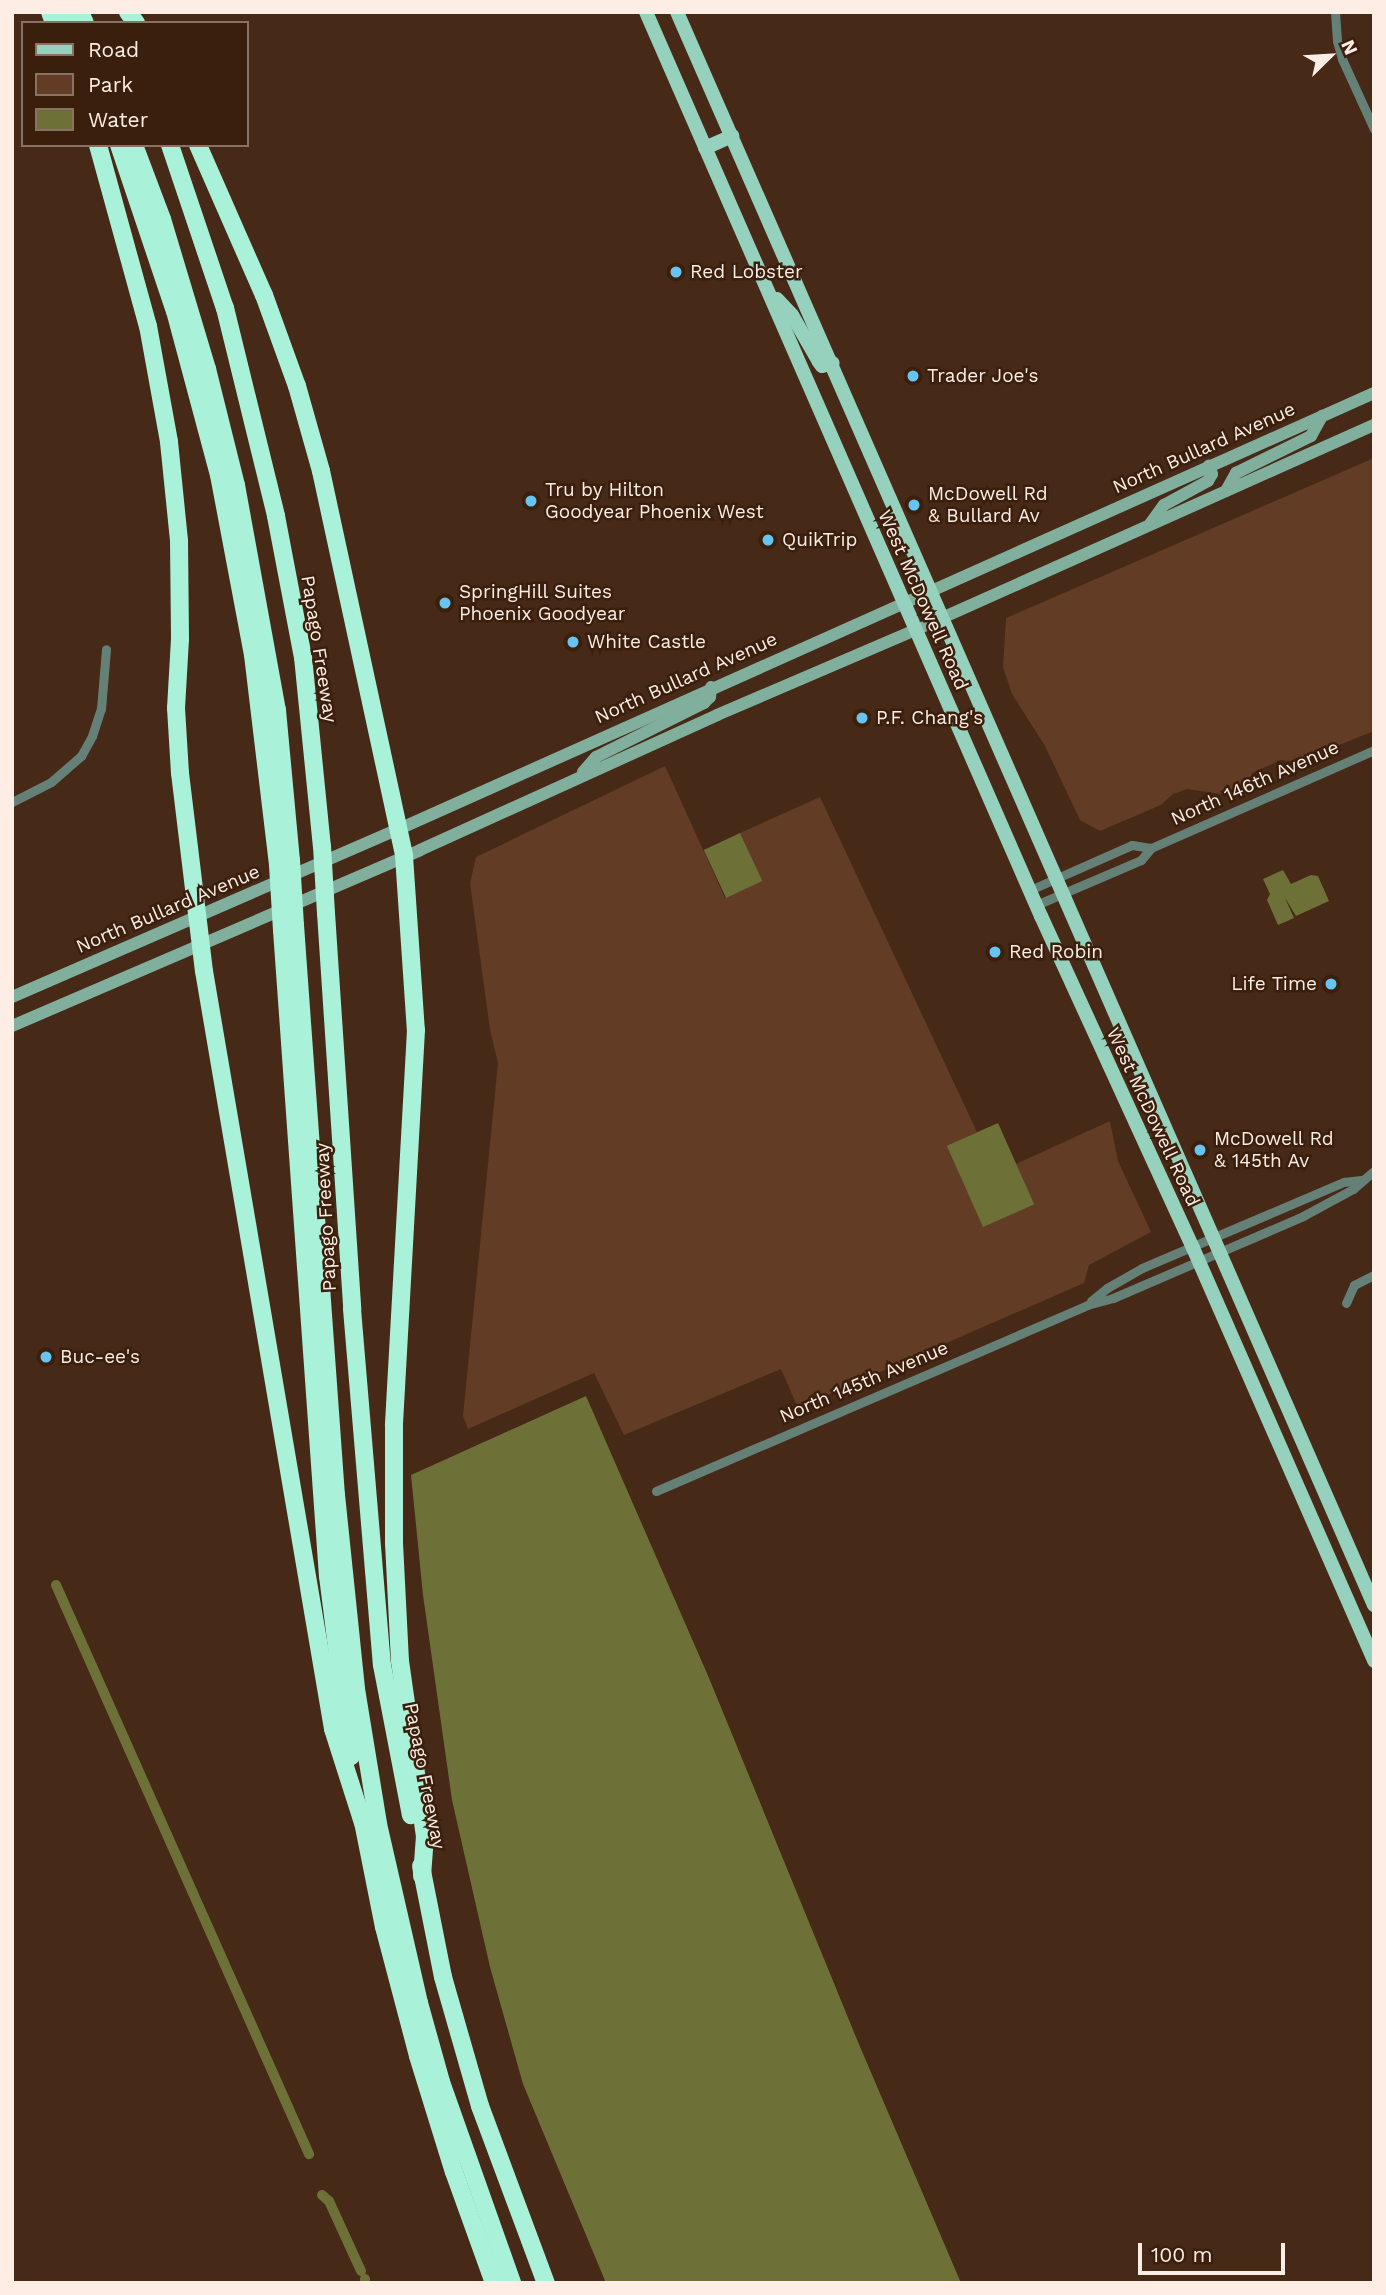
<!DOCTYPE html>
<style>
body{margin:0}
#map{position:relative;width:1386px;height:2295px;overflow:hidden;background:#462917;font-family:"Work Sans",sans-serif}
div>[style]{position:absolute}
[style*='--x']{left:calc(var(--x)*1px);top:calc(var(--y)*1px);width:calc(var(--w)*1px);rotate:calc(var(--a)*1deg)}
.green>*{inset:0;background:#623c24}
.water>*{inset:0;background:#6e7137;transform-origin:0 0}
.canal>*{height:10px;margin:-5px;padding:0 5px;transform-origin:5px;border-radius:5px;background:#6e7137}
.street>*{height:9px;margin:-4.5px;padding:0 4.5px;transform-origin:4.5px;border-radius:4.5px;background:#658177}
.secondary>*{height:12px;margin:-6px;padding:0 6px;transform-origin:6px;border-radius:6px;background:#81af9e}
.primary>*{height:14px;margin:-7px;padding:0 7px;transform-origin:7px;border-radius:7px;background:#96d1bd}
.highway>*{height:18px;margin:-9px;padding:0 9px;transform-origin:9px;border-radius:9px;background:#a9f1d8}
.highway-bridge>*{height:18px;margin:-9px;padding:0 9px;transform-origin:9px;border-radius:9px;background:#a9f1d8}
.dots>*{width:19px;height:19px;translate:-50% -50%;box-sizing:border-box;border:4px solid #3b1f0d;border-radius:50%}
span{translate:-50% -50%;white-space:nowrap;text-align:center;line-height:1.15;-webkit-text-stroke:5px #3b1f0d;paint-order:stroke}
.poi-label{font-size:19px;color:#fdede5}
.left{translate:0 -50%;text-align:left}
.right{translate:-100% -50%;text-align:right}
.street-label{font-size:19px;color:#fdede5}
.frame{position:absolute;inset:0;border:14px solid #fdede5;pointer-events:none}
.legend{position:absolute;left:21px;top:21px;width:228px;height:126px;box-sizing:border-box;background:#3b1f0d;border:2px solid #897163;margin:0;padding:9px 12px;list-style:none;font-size:21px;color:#fdede5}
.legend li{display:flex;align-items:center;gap:14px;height:35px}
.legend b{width:35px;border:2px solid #897163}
.north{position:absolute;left:1295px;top:21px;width:70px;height:70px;-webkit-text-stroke:5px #3b1f0d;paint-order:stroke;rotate:66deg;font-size:19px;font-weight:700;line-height:28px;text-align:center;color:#fdede5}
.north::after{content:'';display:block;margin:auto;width:24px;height:32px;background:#fdede5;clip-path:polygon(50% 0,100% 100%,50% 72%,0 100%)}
.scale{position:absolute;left:1138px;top:2243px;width:147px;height:32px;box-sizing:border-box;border:4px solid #fdede5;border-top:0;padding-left:9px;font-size:21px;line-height:24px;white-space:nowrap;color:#fdede5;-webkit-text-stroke:5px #3b1f0d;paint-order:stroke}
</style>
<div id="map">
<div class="green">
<i style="clip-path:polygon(1374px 458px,1374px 731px,1296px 762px,1281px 760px,1252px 773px,1249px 781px,1221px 794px,1187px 789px,1173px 794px,1161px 805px,1100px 831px,1080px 820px,1045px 746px,1012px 694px,1003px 667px,1006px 618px)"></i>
<i style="clip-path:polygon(665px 766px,725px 898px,762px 881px,740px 833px,820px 797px,977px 1132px,947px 1146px,1033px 1204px,1016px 1164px,1110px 1121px,1118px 1161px,1151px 1232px,1089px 1265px,1084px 1283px,798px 1408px,781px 1369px,624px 1435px,594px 1373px,468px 1429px,463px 1416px,498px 1063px,490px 1030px,470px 883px,476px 857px)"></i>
</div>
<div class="water">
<i style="left:740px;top:833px;width:53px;height:40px;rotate:65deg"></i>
<i style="clip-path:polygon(1283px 870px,1291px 884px,1311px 875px,1318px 876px,1329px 901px,1296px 916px,1285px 898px,1294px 918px,1278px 925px,1267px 900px,1270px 894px,1263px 879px)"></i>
<i style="left:998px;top:1123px;width:89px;height:56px;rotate:66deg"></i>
<i style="clip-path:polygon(586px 1396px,709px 1678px,858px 2042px,961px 2283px,606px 2283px,523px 2084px,490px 1967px,452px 1800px,423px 1595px,411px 1475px)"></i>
</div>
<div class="canal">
<i style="--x:56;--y:1585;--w:623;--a:66.03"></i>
<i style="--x:322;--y:2195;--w:9;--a:41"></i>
<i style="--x:329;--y:2201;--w:77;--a:65.4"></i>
<i style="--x:365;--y:2279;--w:4;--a:90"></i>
</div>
<div class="street">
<i style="--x:1335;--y:12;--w:29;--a:86"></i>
<i style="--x:1337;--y:41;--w:19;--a:74"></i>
<i style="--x:1342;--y:59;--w:77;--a:65.4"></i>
<i style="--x:12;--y:802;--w:44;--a:-27.1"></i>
<i style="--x:51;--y:782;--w:40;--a:-41"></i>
<i style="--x:81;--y:756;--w:23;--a:-61"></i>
<i style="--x:92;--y:736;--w:28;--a:-72"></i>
<i style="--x:101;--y:709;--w:60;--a:-85.2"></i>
<i style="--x:1030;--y:890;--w:111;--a:-23.8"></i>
<i style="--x:1132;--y:845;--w:19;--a:9"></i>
<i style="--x:1036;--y:905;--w:114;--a:-23.2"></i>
<i style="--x:1141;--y:860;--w:16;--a:-50"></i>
<i style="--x:1151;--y:848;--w:244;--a:-23.7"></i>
<i style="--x:1091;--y:1301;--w:21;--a:-39"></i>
<i style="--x:1107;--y:1288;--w:40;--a:-29.7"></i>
<i style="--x:1142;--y:1268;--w:220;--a:-23.1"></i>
<i style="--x:1344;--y:1182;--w:17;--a:-7"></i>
<i style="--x:1346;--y:1303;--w:20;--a:-66"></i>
<i style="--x:1354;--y:1285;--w:22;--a:-27"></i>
<i style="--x:656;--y:1491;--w:469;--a:-23.3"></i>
<i style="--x:1087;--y:1305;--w:27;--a:-15"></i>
<i style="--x:1113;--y:1298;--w:207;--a:-23.3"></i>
<i style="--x:1303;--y:1216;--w:57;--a:-28.4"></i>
<i style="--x:1353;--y:1189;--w:28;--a:-41"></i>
</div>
<div class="secondary">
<i style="--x:1226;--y:491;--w:21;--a:-61"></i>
<i style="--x:1236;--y:473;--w:84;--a:-26.3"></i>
<i style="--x:1311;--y:436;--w:23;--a:-61"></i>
<i style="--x:1150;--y:524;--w:24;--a:-54"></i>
<i style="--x:1164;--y:505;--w:50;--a:-28.6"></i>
<i style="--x:1208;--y:481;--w:8;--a:-60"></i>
<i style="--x:1212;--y:474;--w:9;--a:-111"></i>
<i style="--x:583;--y:772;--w:20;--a:-49"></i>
<i style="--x:596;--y:757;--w:121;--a:-26.6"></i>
<i style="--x:704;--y:703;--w:8;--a:-45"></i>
<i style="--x:710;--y:697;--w:10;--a:-84"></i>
<i style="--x:12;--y:997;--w:422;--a:-23.5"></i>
<i style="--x:399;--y:829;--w:1068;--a:-24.09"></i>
<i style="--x:12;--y:1026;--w:444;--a:-23.3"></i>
<i style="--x:420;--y:850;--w:326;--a:-24.4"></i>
<i style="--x:717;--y:715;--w:215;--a:-23.2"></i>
<i style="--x:915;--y:630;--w:503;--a:-24.07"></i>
</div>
<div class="primary">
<i style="--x:646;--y:12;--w:987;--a:66.4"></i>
<i style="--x:1041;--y:916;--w:365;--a:65.4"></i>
<i style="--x:1193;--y:1248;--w:451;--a:66.3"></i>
<i style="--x:677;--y:12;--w:1739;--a:66.37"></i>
<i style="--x:705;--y:148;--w:30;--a:-24"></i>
<i style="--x:777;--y:299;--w:22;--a:47"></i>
<i style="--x:792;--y:315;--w:54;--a:60.1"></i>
<i style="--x:819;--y:362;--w:5;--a:53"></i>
<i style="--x:822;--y:366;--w:11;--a:-15"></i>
</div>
<div class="highway">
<i style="--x:50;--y:12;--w:12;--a:70"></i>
<i style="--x:65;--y:12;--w:12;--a:70"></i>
<i style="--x:80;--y:12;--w:12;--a:66"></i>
<i style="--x:128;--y:12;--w:14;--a:54"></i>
<i style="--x:98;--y:145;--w:188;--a:74.6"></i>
<i style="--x:148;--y:326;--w:118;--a:79.7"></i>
<i style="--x:169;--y:442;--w:100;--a:84.2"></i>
<i style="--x:179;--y:541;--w:98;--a:89.4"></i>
<i style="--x:180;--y:639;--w:69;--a:93.3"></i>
<i style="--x:176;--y:708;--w:65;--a:86.5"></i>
<i style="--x:180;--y:773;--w:199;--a:83.1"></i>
<i style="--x:204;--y:971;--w:769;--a:80.34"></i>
<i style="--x:333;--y:1729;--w:99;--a:72.3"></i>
<i style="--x:119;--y:145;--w:175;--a:71.4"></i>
<i style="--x:175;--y:311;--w:170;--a:75"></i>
<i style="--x:219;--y:475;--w:183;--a:79.3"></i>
<i style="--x:253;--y:655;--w:211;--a:83.2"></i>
<i style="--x:134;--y:145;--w:79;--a:69.3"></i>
<i style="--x:162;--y:219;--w:157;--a:73.3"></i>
<i style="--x:207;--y:369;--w:120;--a:76"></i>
<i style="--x:236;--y:485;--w:229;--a:79.7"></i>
<i style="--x:277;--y:710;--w:151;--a:84.7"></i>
<i style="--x:170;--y:145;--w:172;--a:71.4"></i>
<i style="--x:225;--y:308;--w:214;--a:76.2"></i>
<i style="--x:276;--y:516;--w:144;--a:79.2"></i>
<i style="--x:303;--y:657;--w:190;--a:84.3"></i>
<i style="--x:198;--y:145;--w:164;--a:66.3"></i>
<i style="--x:264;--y:295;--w:97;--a:70.1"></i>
<i style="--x:297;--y:386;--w:88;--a:74.2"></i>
<i style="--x:321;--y:471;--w:394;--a:77.8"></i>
<i style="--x:404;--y:856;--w:174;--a:86.1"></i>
<i style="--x:416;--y:1030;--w:396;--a:93.2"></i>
<i style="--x:394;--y:1425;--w:118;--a:90"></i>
<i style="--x:394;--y:1543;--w:118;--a:87.1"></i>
<i style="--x:400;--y:1661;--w:177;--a:81.9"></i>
<i style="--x:425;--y:1836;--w:40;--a:94.3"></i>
<i style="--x:326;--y:913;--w:397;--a:86.2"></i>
<i style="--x:352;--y:1309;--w:357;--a:85.2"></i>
<i style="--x:382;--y:1665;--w:153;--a:79.1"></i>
<i style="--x:295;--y:925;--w:571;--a:85.89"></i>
<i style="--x:336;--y:1495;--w:195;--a:84.1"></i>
<i style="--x:356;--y:1689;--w:137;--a:80.7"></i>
<i style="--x:378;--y:1824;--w:184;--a:77.1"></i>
<i style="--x:419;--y:2003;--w:82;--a:74.4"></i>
<i style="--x:441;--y:2082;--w:213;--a:70.5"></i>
<i style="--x:282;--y:930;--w:648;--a:85.93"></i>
<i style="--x:328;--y:1576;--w:182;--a:82.8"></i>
<i style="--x:361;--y:1812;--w:117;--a:78.7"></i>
<i style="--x:384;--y:1927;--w:133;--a:75.2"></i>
<i style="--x:418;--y:2056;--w:121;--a:72.8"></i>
<i style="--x:454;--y:2172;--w:118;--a:70.2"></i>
<i style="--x:421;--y:1866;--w:113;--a:78.8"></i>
<i style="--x:443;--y:1977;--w:134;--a:74"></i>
<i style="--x:480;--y:2106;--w:189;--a:69.6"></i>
</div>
<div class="highway-bridge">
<i style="--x:322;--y:846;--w:67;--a:86.6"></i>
<i style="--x:291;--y:860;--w:65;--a:86.5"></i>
<i style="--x:278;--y:865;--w:65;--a:86.5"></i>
</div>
<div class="dots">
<i style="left:676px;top:272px;background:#67c4f0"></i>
<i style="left:913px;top:376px;background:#67c4f0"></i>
<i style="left:531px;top:501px;background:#67c4f0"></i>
<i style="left:914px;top:505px;background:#67c4f0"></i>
<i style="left:768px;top:540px;background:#67c4f0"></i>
<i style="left:445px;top:603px;background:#67c4f0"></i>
<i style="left:573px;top:642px;background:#67c4f0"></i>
<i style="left:862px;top:718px;background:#67c4f0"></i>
<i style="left:995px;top:952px;background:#67c4f0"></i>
<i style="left:1331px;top:984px;background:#67c4f0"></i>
<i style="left:1200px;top:1150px;background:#67c4f0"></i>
<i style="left:46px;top:1357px;background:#67c4f0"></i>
</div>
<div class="poi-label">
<span class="left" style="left:690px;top:272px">Red Lobster</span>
<span class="left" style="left:927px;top:376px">Trader Joe's</span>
<span class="left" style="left:545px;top:501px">Tru by Hilton<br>Goodyear Phoenix West</span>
<span class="left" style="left:928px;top:505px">McDowell Rd<br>&amp; Bullard Av</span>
<span class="left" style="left:782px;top:540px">QuikTrip</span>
<span class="left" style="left:459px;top:603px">SpringHill Suites<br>Phoenix Goodyear</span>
<span class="left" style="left:587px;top:642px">White Castle</span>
<span class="left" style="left:876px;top:718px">P.F. Chang's</span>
<span class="left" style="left:1009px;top:952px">Red Robin</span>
<span class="right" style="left:1317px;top:984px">Life Time</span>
<span class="left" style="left:1214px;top:1150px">McDowell Rd<br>&amp; 145th Av</span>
<span class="left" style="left:60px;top:1357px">Buc-ee's</span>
</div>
<div class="street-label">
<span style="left:1204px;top:448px;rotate:-24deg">North Bullard Avenue</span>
<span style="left:923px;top:600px;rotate:66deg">West McDowell Road</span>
<span style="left:319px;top:649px;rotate:81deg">Papago Freeway</span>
<span style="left:686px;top:678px;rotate:-24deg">North Bullard Avenue</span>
<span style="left:1255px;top:783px;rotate:-24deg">North 146th Avenue</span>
<span style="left:168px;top:909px;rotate:-23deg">North Bullard Avenue</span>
<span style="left:1153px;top:1117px;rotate:65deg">West McDowell Road</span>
<span style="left:326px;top:1217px;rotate:-93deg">Papago Freeway</span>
<span style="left:864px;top:1382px;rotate:-23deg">North 145th Avenue</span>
<span style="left:425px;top:1776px;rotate:79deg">Papago Freeway</span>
</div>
<div class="frame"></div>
<ul class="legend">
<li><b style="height:9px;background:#96d1bd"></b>Road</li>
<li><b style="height:19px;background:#623c24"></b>Park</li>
<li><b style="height:19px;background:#6e7137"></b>Water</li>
</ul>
<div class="north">N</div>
<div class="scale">100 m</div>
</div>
